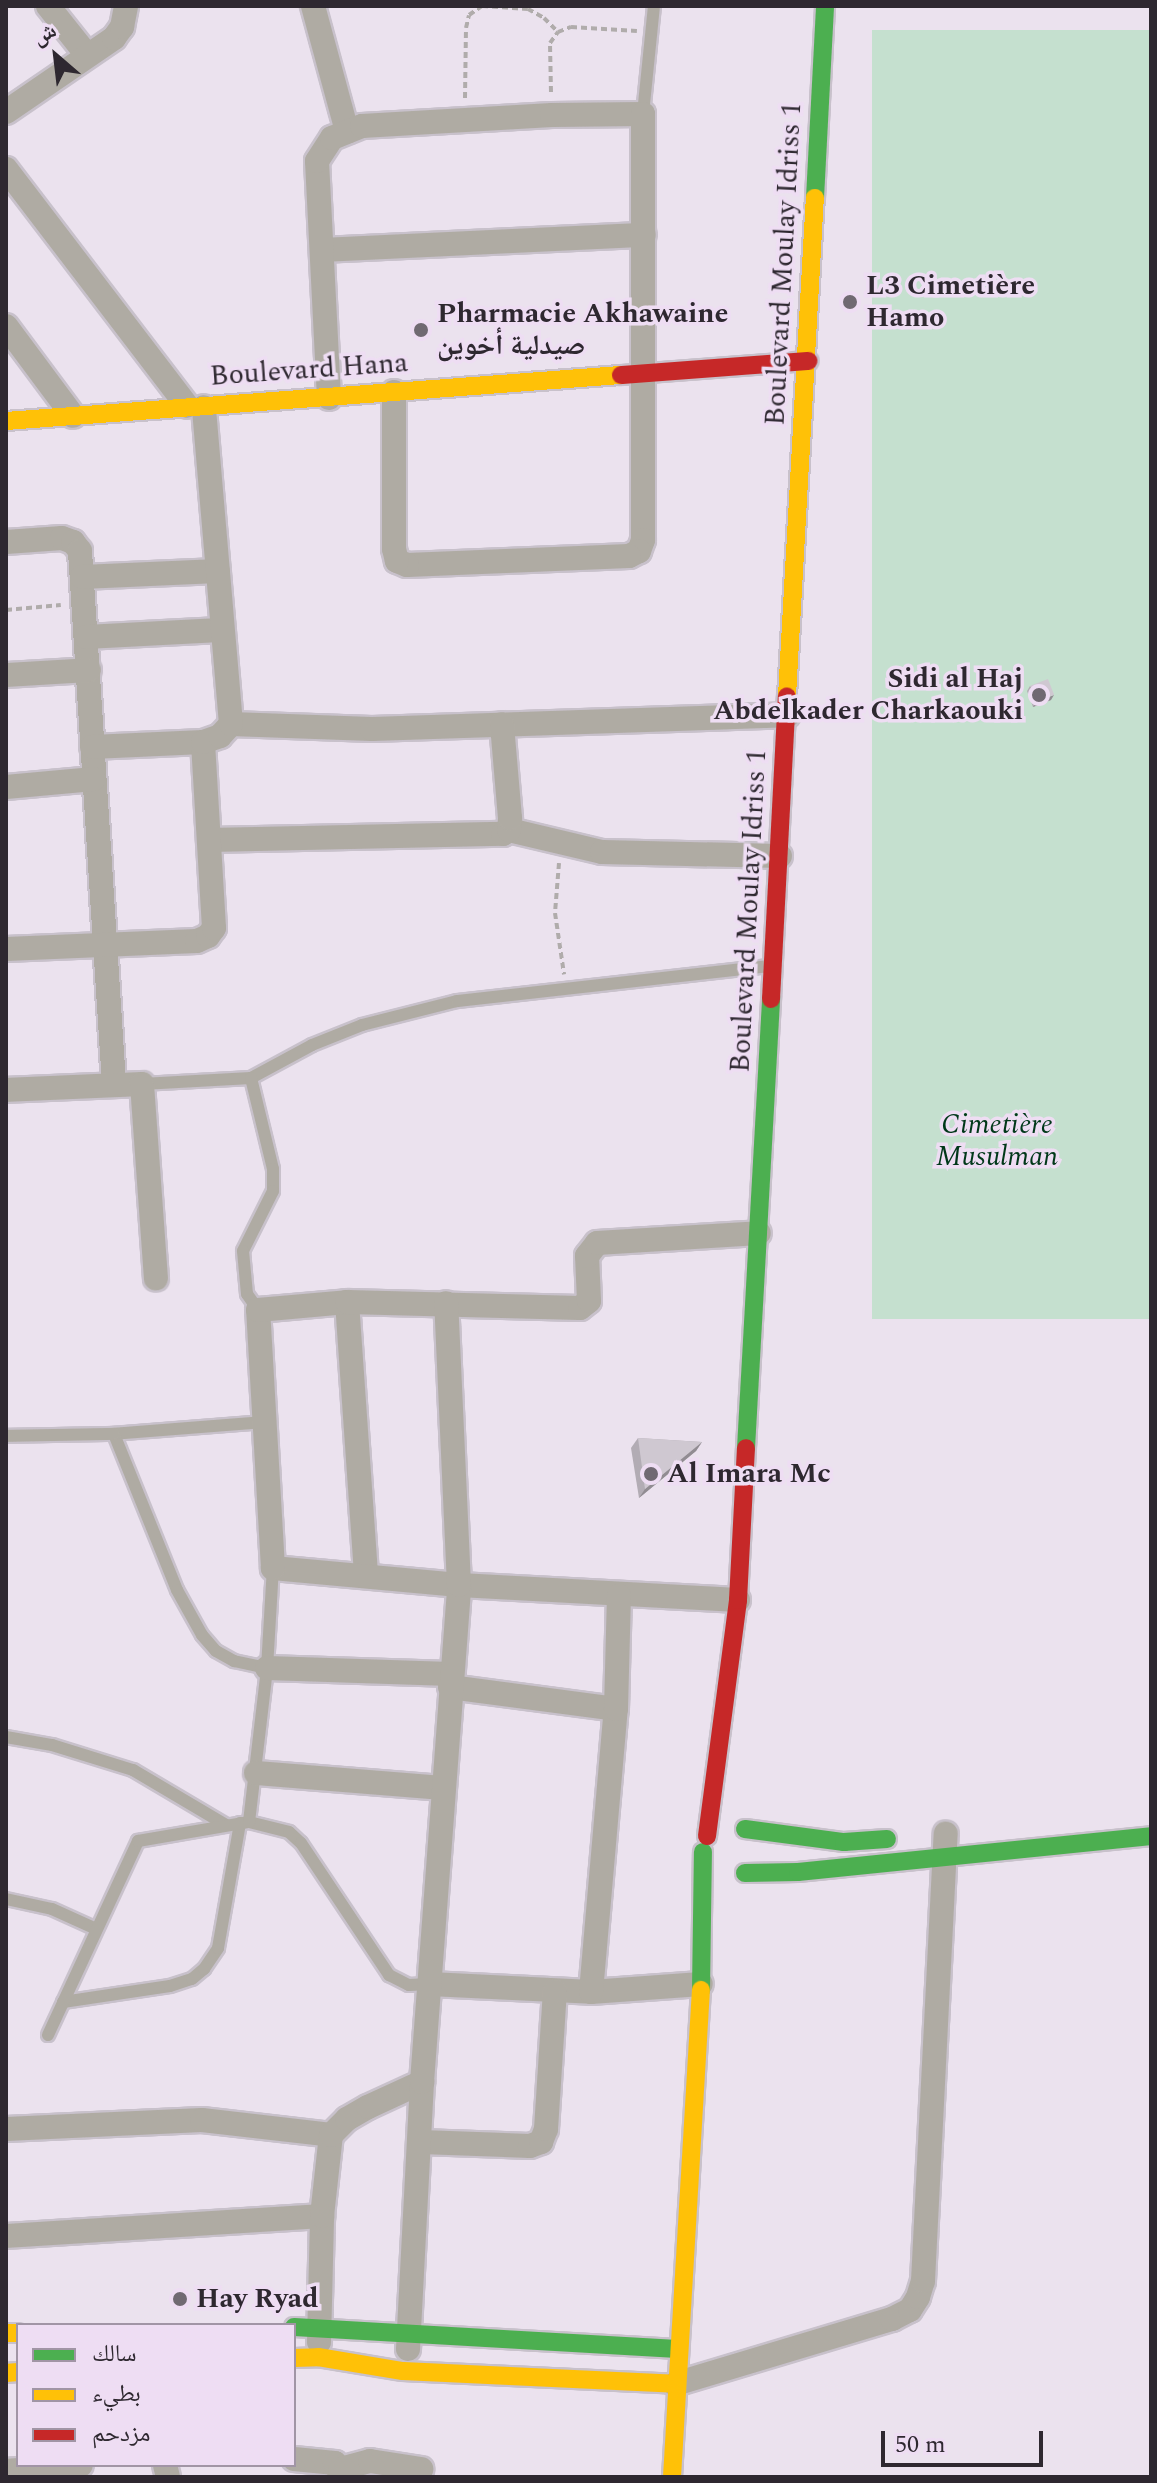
<!DOCTYPE html>
<meta charset="utf-8">
<style>
body{margin:0}
#map{position:relative;width:1157px;height:2483px;overflow:hidden;background:#ebe2ee;font-family:Spectral,"Noto Naskh Arabic",serif}
div>[style]{position:absolute}
[style*='--x']{left:calc(var(--x)*1px);top:calc(var(--y)*1px);width:calc(var(--w)*1px);rotate:calc(var(--a)*1deg)}
.green>*{inset:0;background:#c5e0cf;transform-origin:0 0}
.path>*{height:4px;margin-top:-2px;transform-origin:0;background:repeating-linear-gradient(90deg,#b0acab 0 6px,transparent 0 10px)}
.roads{filter:drop-shadow(2px 0 #c8c1cb) drop-shadow(-2px 0 #c8c1cb) drop-shadow(0 2px #c8c1cb) drop-shadow(0 -2px #c8c1cb)}
.lane>*{height:12px;margin:-6px;padding:0 6px;transform-origin:6px;border-radius:6px;background:#afaba3}
.street>*{height:24px;margin:-12px;padding:0 12px;transform-origin:12px;border-radius:12px;background:#afaba3}
.fast>*{height:18px;margin:-9px;padding:0 9px;transform-origin:9px;border-radius:9px;background:#4caf50}
.slow>*{height:18px;margin:-9px;padding:0 9px;transform-origin:9px;border-radius:9px;background:#ffc107}
.jam>*{height:18px;margin:-9px;padding:0 9px;transform-origin:9px;border-radius:9px;background:#c62828}
.wall>*{inset:0;background:#b2acb4}
.shaded-wall>*{inset:0;background:#918c92}
.building>*{inset:0;background:#cfc8d1;transform-origin:0 0}
.dots>*{width:22px;height:22px;translate:-50% -50%;box-sizing:border-box;border:4px solid #eeddf3;border-radius:50%}
span{translate:-50% -50%;white-space:nowrap;text-align:center;line-height:1.15;-webkit-text-stroke:7px #eeddf3;paint-order:stroke}
.street-label{font-size:28px;color:#2e2830}
.poi-label{font-size:28px;color:#2e2830;font-weight:700}
.left{translate:0 -50%;text-align:left}
.right{translate:-100% -50%;text-align:right}
.park-label{font-size:28px;color:#003819;font-style:italic}
.frame{position:absolute;inset:0;border:8px solid #2e2830;pointer-events:none}
.legend{position:absolute;left:16px;top:2323px;width:280px;height:144px;box-sizing:border-box;background:#eeddf3;border:2px solid #a195a5;margin:0;padding:10px 14px;list-style:none;font-size:24px;color:#2e2830}
.legend li{display:flex;align-items:center;gap:16px;height:40px}
.legend b{width:40px;border:2px solid #a195a5}
.north{position:absolute;left:16px;top:16px;width:80px;height:80px;-webkit-text-stroke:6px #eeddf3;paint-order:stroke;rotate:332deg;font-size:22px;font-weight:700;line-height:32px;text-align:center;color:#2e2830}
.north::after{content:'';display:block;margin:auto;width:28px;height:36px;background:#2e2830;clip-path:polygon(50% 0,100% 100%,50% 72%,0 100%)}
.scale{position:absolute;left:881px;top:2431px;width:162px;height:36px;box-sizing:border-box;border:4px solid #2e2830;border-top:0;padding-left:10px;font-size:24px;line-height:28px;white-space:nowrap;color:#2e2830;-webkit-text-stroke:6px #eeddf3;paint-order:stroke}
</style>
<div id="map">
<div class="green">
<i style="left:872px;top:30px;width:279px;height:1289px"></i>
</div>
<div class="path">
<i style="--x:482;--y:6;--w:46;--a:3.7"></i>
<i style="--x:528;--y:9;--w:18;--a:29"></i>
<i style="--x:544;--y:18;--w:20;--a:45"></i>
<i style="--x:551;--y:92;--w:49;--a:-91.2"></i>
<i style="--x:550;--y:43;--w:14;--a:-54"></i>
<i style="--x:558;--y:32;--w:14;--a:-21"></i>
<i style="--x:571;--y:27;--w:66;--a:3.5"></i>
<i style="--x:465;--y:98;--w:70;--a:-89.2"></i>
<i style="--x:466;--y:28;--w:13;--a:-77"></i>
<i style="--x:469;--y:15;--w:16;--a:-35"></i>
<i style="--x:6;--y:610;--w:55;--a:-5.2"></i>
<i style="--x:559;--y:863;--w:50;--a:94.6"></i>
<i style="--x:555;--y:913;--w:62;--a:81.6"></i>
</div>
<div class="roads">
<div class="lane">
<i style="--x:643;--y:114;--w:109;--a:-84.2"></i>
<i style="--x:251;--y:1078;--w:69;--a:-28.4"></i>
<i style="--x:312;--y:1045;--w:54;--a:-21.8"></i>
<i style="--x:362;--y:1025;--w:98;--a:-14.2"></i>
<i style="--x:457;--y:1001;--w:315;--a:-6.4"></i>
<i style="--x:142;--y:1084;--w:109;--a:-3.2"></i>
<i style="--x:251;--y:1078;--w:94;--a:76.4"></i>
<i style="--x:273;--y:1169;--w:22;--a:90"></i>
<i style="--x:273;--y:1191;--w:67;--a:116.6"></i>
<i style="--x:243;--y:1251;--w:43;--a:84.7"></i>
<i style="--x:247;--y:1294;--w:19;--a:55"></i>
<i style="--x:265;--y:1422;--w:151;--a:175.5"></i>
<i style="--x:114;--y:1434;--w:168;--a:68"></i>
<i style="--x:177;--y:1590;--w:51;--a:60.9"></i>
<i style="--x:202;--y:1635;--w:21;--a:49"></i>
<i style="--x:216;--y:1651;--w:21;--a:29"></i>
<i style="--x:234;--y:1661;--w:34;--a:12"></i>
<i style="--x:6;--y:1436;--w:108;--a:-1.1"></i>
<i style="--x:6;--y:1737;--w:47;--a:9.9"></i>
<i style="--x:52;--y:1745;--w:85;--a:17.2"></i>
<i style="--x:133;--y:1770;--w:108;--a:30.6"></i>
<i style="--x:249;--y:1822;--w:41;--a:14"></i>
<i style="--x:289;--y:1832;--w:16;--a:43"></i>
<i style="--x:301;--y:1843;--w:159;--a:56.3"></i>
<i style="--x:389;--y:1975;--w:22;--a:27"></i>
<i style="--x:409;--y:1985;--w:21;--a:-3"></i>
<i style="--x:6;--y:1899;--w:47;--a:12.3"></i>
<i style="--x:52;--y:1909;--w:48;--a:24.4"></i>
<i style="--x:63;--y:2002;--w:108;--a:-8.5"></i>
<i style="--x:170;--y:1986;--w:23;--a:-18"></i>
<i style="--x:192;--y:1979;--w:16;--a:-40"></i>
<i style="--x:204;--y:1969;--w:25;--a:-56"></i>
<i style="--x:218;--y:1948;--w:127;--a:-80"></i>
<i style="--x:48;--y:2035;--w:214;--a:-65.1"></i>
<i style="--x:138;--y:1841;--w:113;--a:-9.7"></i>
<i style="--x:249;--y:1822;--w:155;--a:-83.3"></i>
<i style="--x:267;--y:1668;--w:100;--a:-86.6"></i>
</div>
<div class="street">
<i style="--x:48;--y:6;--w:63;--a:51.5"></i>
<i style="--x:313;--y:6;--w:130;--a:74.8"></i>
<i style="--x:6;--y:112;--w:131;--a:-34.4"></i>
<i style="--x:114;--y:38;--w:14;--a:-54"></i>
<i style="--x:122;--y:27;--w:21;--a:-79"></i>
<i style="--x:6;--y:169;--w:298;--a:52.6"></i>
<i style="--x:323;--y:250;--w:321;--a:-2.7"></i>
<i style="--x:6;--y:326;--w:112;--a:53.3"></i>
<i style="--x:329;--y:398;--w:237;--a:-92.9"></i>
<i style="--x:317;--y:161;--w:27;--a:-57"></i>
<i style="--x:332;--y:138;--w:32;--a:-22"></i>
<i style="--x:362;--y:126;--w:190;--a:-3.3"></i>
<i style="--x:552;--y:115;--w:91;--a:-0.6"></i>
<i style="--x:643;--y:114;--w:426;--a:90"></i>
<i style="--x:643;--y:540;--w:12;--a:110"></i>
<i style="--x:639;--y:551;--w:11;--a:153"></i>
<i style="--x:629;--y:556;--w:222;--a:177.7"></i>
<i style="--x:407;--y:565;--w:11;--a:-158"></i>
<i style="--x:397;--y:561;--w:12;--a:-104"></i>
<i style="--x:394;--y:549;--w:157;--a:-90"></i>
<i style="--x:6;--y:542;--w:56;--a:-4.1"></i>
<i style="--x:62;--y:538;--w:12;--a:20"></i>
<i style="--x:73;--y:542;--w:11;--a:52"></i>
<i style="--x:80;--y:551;--w:534;--a:86.35"></i>
<i style="--x:82;--y:577;--w:136;--a:-2.5"></i>
<i style="--x:86;--y:637;--w:134;--a:-3"></i>
<i style="--x:6;--y:675;--w:83;--a:-3.4"></i>
<i style="--x:231;--y:724;--w:141;--a:2"></i>
<i style="--x:372;--y:729;--w:416;--a:-1.9"></i>
<i style="--x:92;--y:747;--w:111;--a:-2.6"></i>
<i style="--x:6;--y:787;--w:88;--a:-5.2"></i>
<i style="--x:509;--y:830;--w:96;--a:13.3"></i>
<i style="--x:602;--y:852;--w:178;--a:1.3"></i>
<i style="--x:209;--y:840;--w:294;--a:-1.2"></i>
<i style="--x:503;--y:834;--w:7;--a:-34"></i>
<i style="--x:509;--y:830;--w:12;--a:-85"></i>
<i style="--x:510;--y:818;--w:94;--a:-94.9"></i>
<i style="--x:6;--y:949;--w:191;--a:-2.4"></i>
<i style="--x:197;--y:941;--w:12;--a:-24"></i>
<i style="--x:208;--y:936;--w:10;--a:-53"></i>
<i style="--x:214;--y:928;--w:186;--a:-93.4"></i>
<i style="--x:203;--y:742;--w:18;--a:-19"></i>
<i style="--x:220;--y:736;--w:16;--a:-47"></i>
<i style="--x:231;--y:724;--w:318;--a:-94.9"></i>
<i style="--x:6;--y:1090;--w:136;--a:-2.5"></i>
<i style="--x:142;--y:1084;--w:195;--a:85.9"></i>
<i style="--x:347;--y:1302;--w:273;--a:86"></i>
<i style="--x:738;--y:1600;--w:279;--a:-176.9"></i>
<i style="--x:459;--y:1585;--w:187;--a:-174.8"></i>
<i style="--x:273;--y:1568;--w:258;--a:-93.3"></i>
<i style="--x:258;--y:1310;--w:89;--a:-5.1"></i>
<i style="--x:347;--y:1302;--w:233;--a:1.5"></i>
<i style="--x:580;--y:1308;--w:11;--a:-38"></i>
<i style="--x:589;--y:1301;--w:45;--a:-92.5"></i>
<i style="--x:587;--y:1256;--w:16;--a:-52"></i>
<i style="--x:597;--y:1243;--w:162;--a:-3.5"></i>
<i style="--x:267;--y:1668;--w:184;--a:1.9"></i>
<i style="--x:450;--y:1687;--w:167;--a:7.5"></i>
<i style="--x:256;--y:1773;--w:188;--a:4.6"></i>
<i style="--x:430;--y:1984;--w:161;--a:2.8"></i>
<i style="--x:591;--y:1992;--w:110;--a:-4.2"></i>
<i style="--x:591;--y:1992;--w:284;--a:-85"></i>
<i style="--x:616;--y:1709;--w:113;--a:-88.5"></i>
<i style="--x:6;--y:2129;--w:196;--a:-2.6"></i>
<i style="--x:202;--y:2120;--w:130;--a:6.6"></i>
<i style="--x:421;--y:2142;--w:109;--a:2.1"></i>
<i style="--x:530;--y:2146;--w:12;--a:-20"></i>
<i style="--x:541;--y:2142;--w:14;--a:-69"></i>
<i style="--x:546;--y:2129;--w:138;--a:-86.3"></i>
<i style="--x:6;--y:2236;--w:317;--a:-3.6"></i>
<i style="--x:319;--y:2342;--w:126;--a:-88.6"></i>
<i style="--x:322;--y:2216;--w:81;--a:-83.7"></i>
<i style="--x:331;--y:2135;--w:23;--a:-45"></i>
<i style="--x:347;--y:2119;--w:24;--a:-30"></i>
<i style="--x:368;--y:2107;--w:60;--a:-24.8"></i>
<i style="--x:408;--y:2349;--w:267;--a:-87"></i>
<i style="--x:422;--y:2082;--w:498;--a:-85.7"></i>
<i style="--x:459;--y:1585;--w:282;--a:-92.6"></i>
<i style="--x:675;--y:2384;--w:227;--a:-16.7"></i>
<i style="--x:892;--y:2319;--w:20;--a:-27"></i>
<i style="--x:910;--y:2310;--w:15;--a:-58"></i>
<i style="--x:918;--y:2297;--w:17;--a:-73"></i>
<i style="--x:923;--y:2281;--w:448;--a:-87.1"></i>
<i style="--x:294;--y:2459;--w:41;--a:5.6"></i>
<i style="--x:335;--y:2463;--w:16;--a:63"></i>
<i style="--x:165;--y:2465;--w:12;--a:76"></i>
<i style="--x:340;--y:2469;--w:31;--a:-15"></i>
<i style="--x:370;--y:2461;--w:52;--a:8.9"></i>
<i style="--x:6;--y:2471;--w:75;--a:-4.6"></i>
</div>
<div class="fast">
<i style="--x:815;--y:198;--w:192;--a:-87"></i>
<i style="--x:746;--y:1448;--w:450;--a:-86.8"></i>
<i style="--x:745;--y:1829;--w:100;--a:7.5"></i>
<i style="--x:844;--y:1842;--w:43;--a:-4"></i>
<i style="--x:745;--y:1873;--w:53;--a:-1.1"></i>
<i style="--x:798;--y:1872;--w:355;--a:-5.8"></i>
<i style="--x:701;--y:1990;--w:138;--a:-89.2"></i>
<i style="--x:294;--y:2327;--w:384;--a:3.3"></i>
</div>
<div class="slow">
<i style="--x:6;--y:421;--w:617;--a:-4.28"></i>
<i style="--x:787;--y:696;--w:499;--a:-86.8"></i>
<i style="--x:6;--y:2333;--w:12;--a:0"></i>
<i style="--x:294;--y:2358;--w:24;--a:-2"></i>
<i style="--x:318;--y:2357;--w:86;--a:9.4"></i>
<i style="--x:403;--y:2371;--w:272;--a:2.7"></i>
<i style="--x:6;--y:2373;--w:12;--a:-5"></i>
<i style="--x:672;--y:2477;--w:488;--a:-86.6"></i>
</div>
<div class="jam">
<i style="--x:621;--y:375;--w:188;--a:-4.3"></i>
<i style="--x:771;--y:999;--w:303;--a:-87"></i>
<i style="--x:707;--y:1836;--w:238;--a:-82.5"></i>
<i style="--x:738;--y:1600;--w:152;--a:-87"></i>
</div>
</div>
<div class="wall">
<i style="clip-path:polygon(1030px 686px,1051px 700px,1033px 707px,1027px 691px)"></i>
<i style="clip-path:polygon(638px 1438px,702px 1442px,696px 1451px,639px 1498px,631px 1448px)"></i>
</div>
<div class="shaded-wall">
<i style="clip-path:polygon(1054px 695px,1051px 700px,1033px 707px,1036px 702px)"></i>
<i style="clip-path:polygon(702px 1442px,696px 1451px,639px 1498px,645px 1489px)"></i>
</div>
<div class="building">
<i style="left:1048px;top:679px;width:17px;height:19px;rotate:69deg"></i>
<i style="clip-path:polygon(638px 1438px,702px 1442px,645px 1489px)"></i>
</div>
<div class="dots">
<i style="left:850px;top:302px;background:#706972"></i>
<i style="left:421px;top:330px;background:#706972"></i>
<i style="left:1039px;top:695px;background:#706972"></i>
<i style="left:651px;top:1474px;background:#706972"></i>
<i style="left:180px;top:2299px;background:#706972"></i>
</div>
<div class="street-label">
<span style="left:784px;top:264px;rotate:-87deg">Boulevard Moulay Idriss 1</span>
<span style="left:309px;top:370px;rotate:-4deg">Boulevard Hana</span>
<span style="left:749px;top:911px;rotate:-87deg">Boulevard Moulay Idriss 1</span>
</div>
<div class="poi-label">
<span class="left" style="left:866px;top:302px">L3 Cimetière<br>Hamo</span>
<span class="left" style="left:437px;top:330px">Pharmacie Akhawaine<br>صيدلية أخوين</span>
<span class="right" style="left:1023px;top:695px">Sidi al Haj<br>Abdelkader Charkaouki</span>
<span class="left" style="left:667px;top:1474px">Al Imara Mc</span>
<span class="left" style="left:196px;top:2299px">Hay Ryad</span>
</div>
<div class="park-label">
<span style="left:997px;top:1141px">Cimetière<br>Musulman</span>
</div>
<div class="frame"></div>
<ul class="legend">
<li><b style="height:10px;background:#4caf50"></b>سالك</li>
<li><b style="height:10px;background:#ffc107"></b>بطيء</li>
<li><b style="height:10px;background:#c62828"></b>مزدحم</li>
</ul>
<div class="north">ش</div>
<div class="scale">50 m</div>
</div>
